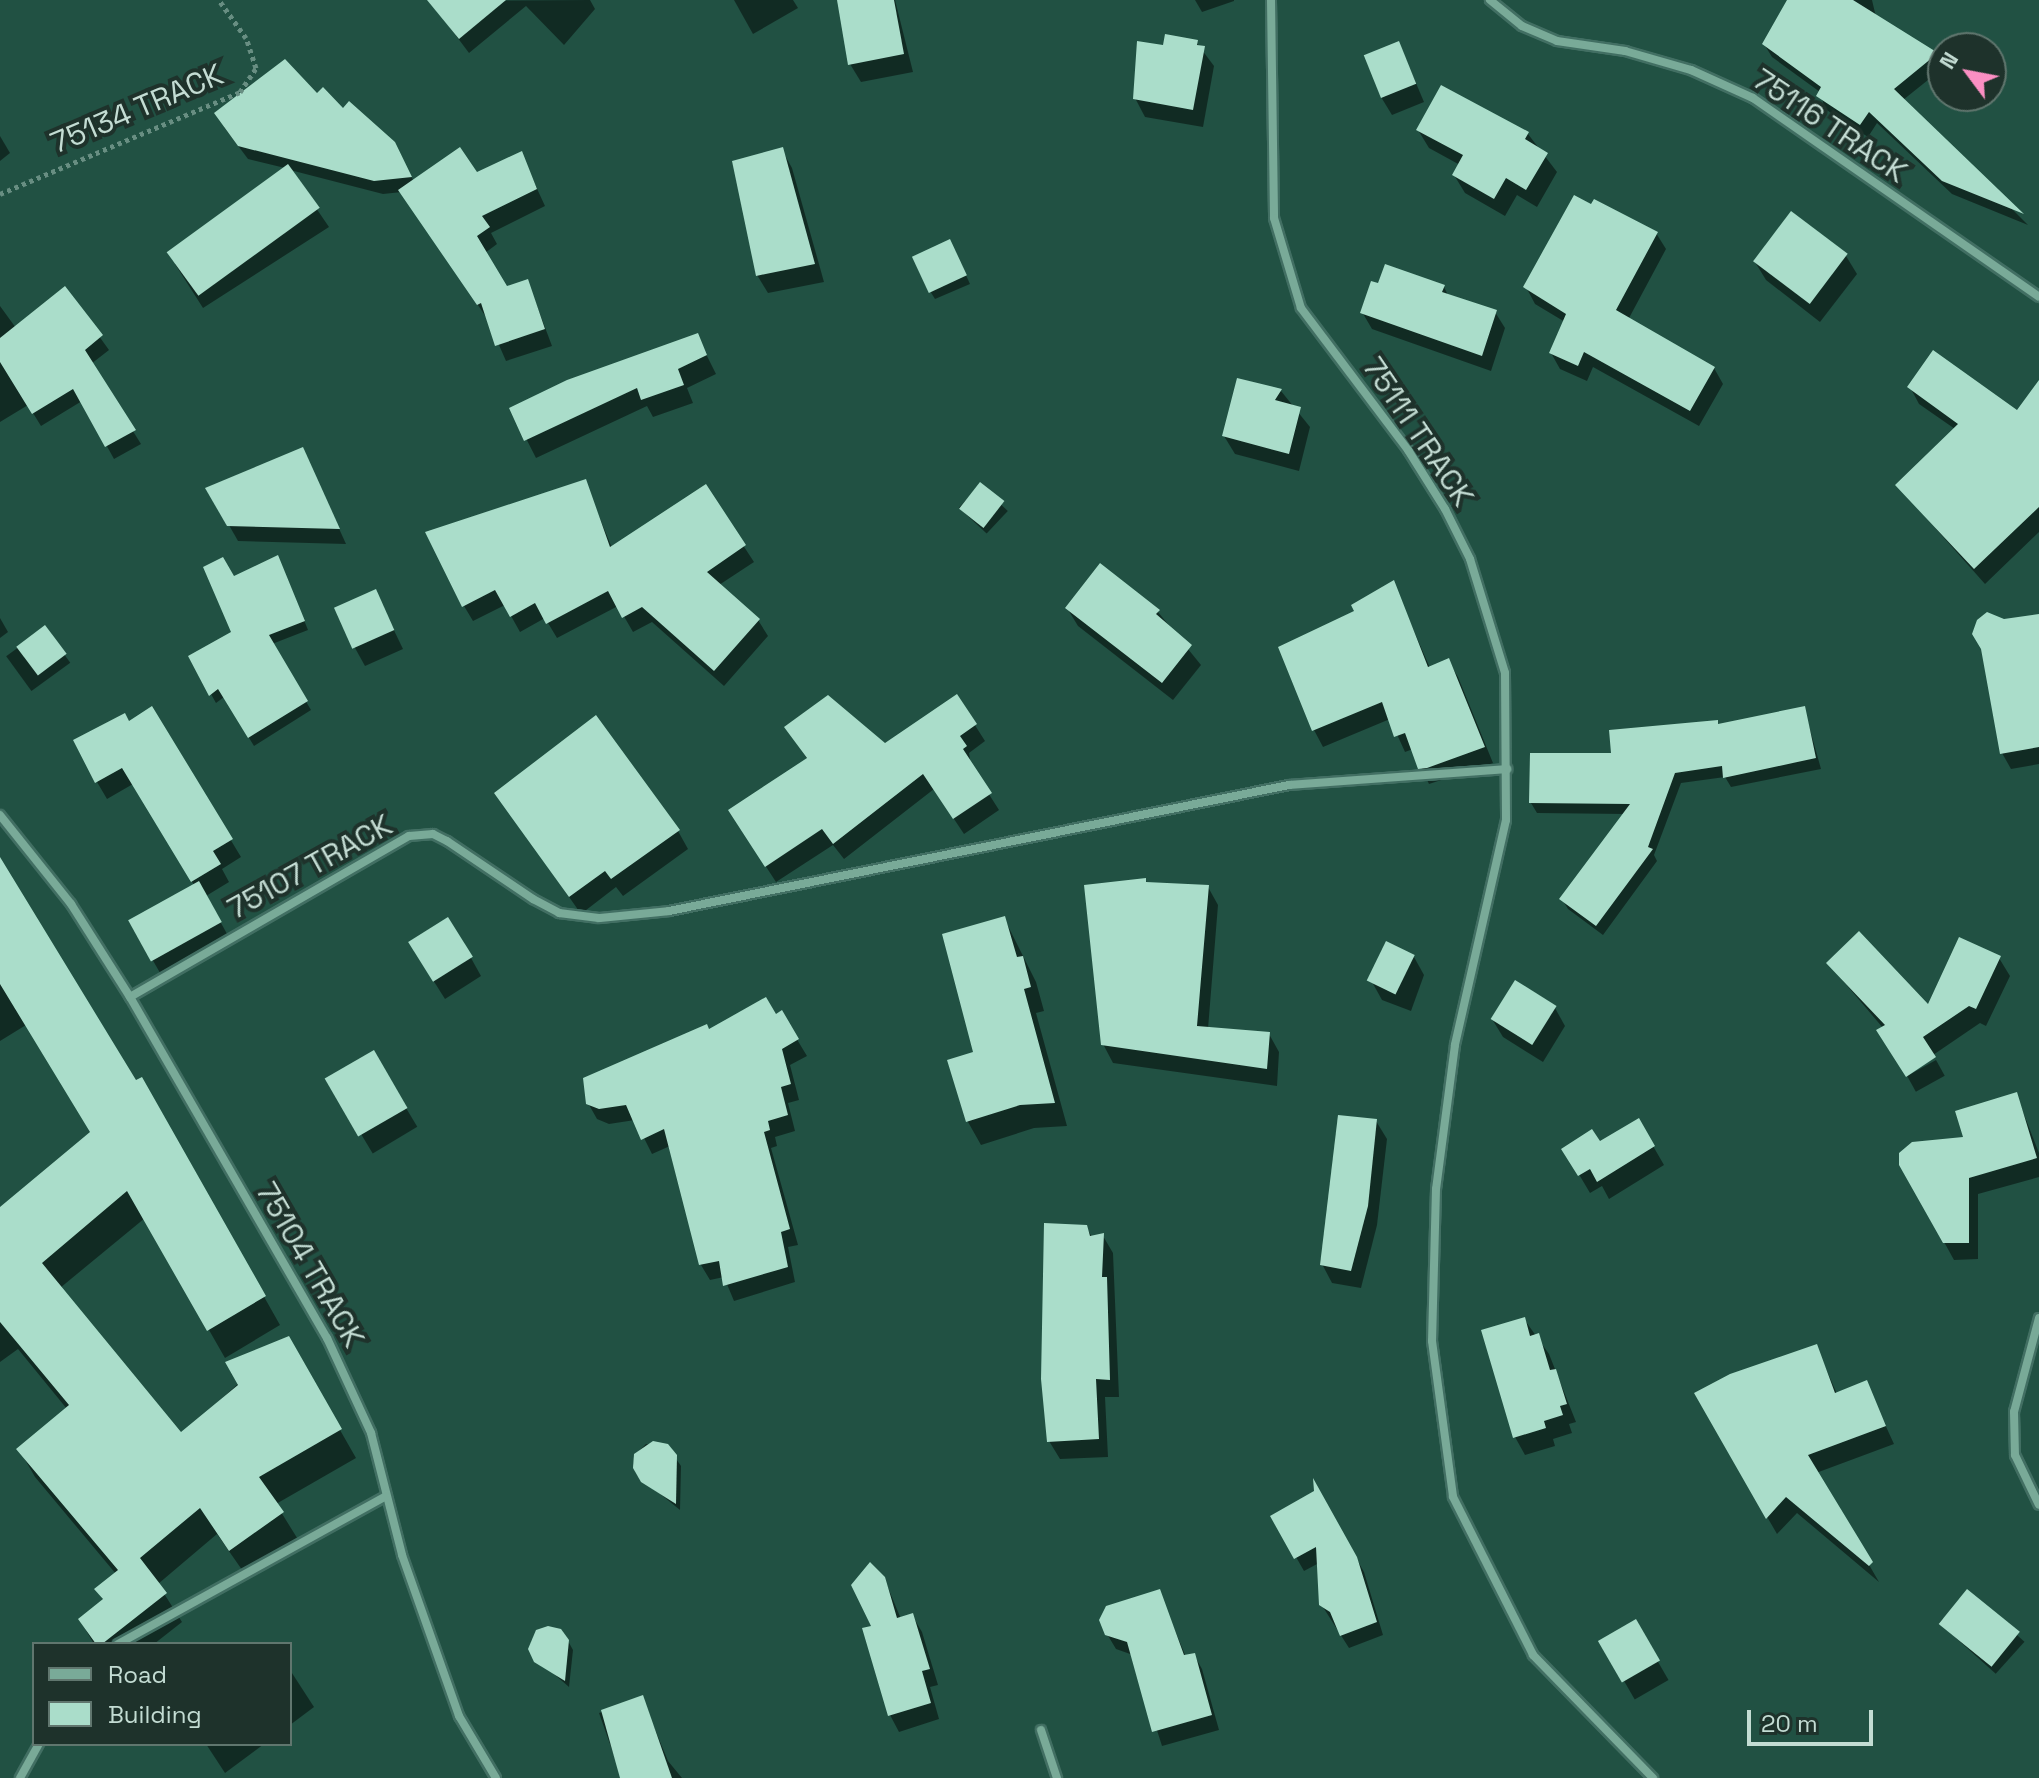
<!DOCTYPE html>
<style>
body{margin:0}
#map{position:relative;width:2039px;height:1778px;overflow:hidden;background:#215143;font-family:"Space Grotesk",sans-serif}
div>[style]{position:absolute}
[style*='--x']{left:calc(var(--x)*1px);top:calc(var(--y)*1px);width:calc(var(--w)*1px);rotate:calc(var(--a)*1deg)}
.shadow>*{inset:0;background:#0007;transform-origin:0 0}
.building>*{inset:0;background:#aaddca;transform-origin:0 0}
.path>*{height:5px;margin-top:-2.5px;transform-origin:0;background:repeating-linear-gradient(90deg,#688e82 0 4px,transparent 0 8px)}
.roads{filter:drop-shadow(2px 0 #426f63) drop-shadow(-2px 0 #426f63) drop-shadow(0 2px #426f63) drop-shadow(0 -2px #426f63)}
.street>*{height:8px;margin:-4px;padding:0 4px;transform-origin:4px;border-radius:4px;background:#79aa98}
span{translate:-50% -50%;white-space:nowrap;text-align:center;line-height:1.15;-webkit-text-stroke:8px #1e322b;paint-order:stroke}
.street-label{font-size:30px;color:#c3dcd3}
.legend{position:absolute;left:32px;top:1642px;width:260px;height:104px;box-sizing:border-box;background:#1e322b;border:2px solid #60766e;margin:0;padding:10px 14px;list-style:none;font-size:24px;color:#c3dcd3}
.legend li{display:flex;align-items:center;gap:16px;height:40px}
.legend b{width:40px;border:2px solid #60766e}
.north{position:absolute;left:1927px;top:32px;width:80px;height:80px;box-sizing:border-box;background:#1e322b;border:2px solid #60766e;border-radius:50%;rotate:302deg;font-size:22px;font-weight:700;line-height:32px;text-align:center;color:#c3dcd3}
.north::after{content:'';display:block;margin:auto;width:28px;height:36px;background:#fb8fc3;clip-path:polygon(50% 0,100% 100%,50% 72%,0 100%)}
.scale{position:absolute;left:1747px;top:1710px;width:126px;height:36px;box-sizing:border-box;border:4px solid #c3dcd3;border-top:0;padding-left:10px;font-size:24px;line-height:28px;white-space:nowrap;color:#c3dcd3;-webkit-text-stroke:6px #1e322b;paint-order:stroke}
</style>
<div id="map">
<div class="shadow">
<i style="clip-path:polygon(590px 0,595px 9px,564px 45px,526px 6px,469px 53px,430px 1px)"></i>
<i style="clip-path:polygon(734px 0,793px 0,798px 8px,753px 34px)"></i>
<i style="clip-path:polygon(854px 0,895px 0,913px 72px,861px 82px,850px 64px)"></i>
<i style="clip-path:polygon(1195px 0,1234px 0,1234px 1px,1202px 12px)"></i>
<i style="clip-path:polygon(1790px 0,1872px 0,1876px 17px,1937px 55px,1943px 68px,1903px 100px,2028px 225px,1952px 194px,1877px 123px,1868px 137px,1825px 109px,1820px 92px,1772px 57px,1764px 44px)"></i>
<i style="clip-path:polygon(1196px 42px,1214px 66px,1203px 127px,1145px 117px,1135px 98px,1164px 48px)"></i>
<i style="clip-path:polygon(1399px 43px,1424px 102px,1392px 115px,1381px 97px)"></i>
<i style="clip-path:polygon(317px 95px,402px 158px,414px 182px,476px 175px,521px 154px,545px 206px,491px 233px,497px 244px,485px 253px,506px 289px,528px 282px,552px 346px,506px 361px,488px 320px,402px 192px,383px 194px,290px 170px,329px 227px,203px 308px,175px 264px,285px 168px,248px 159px,224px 127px)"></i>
<i style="clip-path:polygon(1418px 130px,1528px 134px,1557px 172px,1537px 207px,1517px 195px,1505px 216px,1465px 193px,1454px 175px,1460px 165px,1429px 148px)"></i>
<i style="clip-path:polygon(0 136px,10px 153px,0 161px)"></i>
<i style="clip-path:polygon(782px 150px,792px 168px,824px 282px,768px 293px,757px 275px)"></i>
<i style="clip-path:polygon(1656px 233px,1666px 249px,1628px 320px,1714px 368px,1723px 384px,1699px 426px,1593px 367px,1587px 381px,1560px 369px,1551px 353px,1565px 322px,1535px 304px,1526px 287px)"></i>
<i style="clip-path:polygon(954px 249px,970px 284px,935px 299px,930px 291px)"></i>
<i style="clip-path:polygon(1846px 256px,1857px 274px,1820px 322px,1766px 280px,1755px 262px)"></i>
<i style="clip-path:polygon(1444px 287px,1449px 297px,1495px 312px,1505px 328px,1491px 371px,1372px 329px,1362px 312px)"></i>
<i style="clip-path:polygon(65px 289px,109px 350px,91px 364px,141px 444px,114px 459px,82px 401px,41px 426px,28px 405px,0 422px,0 306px,16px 328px)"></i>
<i style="clip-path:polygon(697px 336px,716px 374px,687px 388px,693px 403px,653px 417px,647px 406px,536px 458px,511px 409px)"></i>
<i style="clip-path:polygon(1910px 387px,2017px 413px,2039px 408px,2039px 532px,1985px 584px,1897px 485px,1955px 429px,1919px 404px)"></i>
<i style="clip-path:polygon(1281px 391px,1310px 427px,1299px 471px,1235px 454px,1224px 436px)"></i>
<i style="clip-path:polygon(303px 449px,346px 544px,238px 541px,208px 488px)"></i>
<i style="clip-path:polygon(585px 482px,612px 548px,705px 487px,754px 562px,719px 585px,758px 620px,768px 636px,724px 686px,652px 622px,633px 632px,618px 606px,557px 638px,545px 618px,520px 632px,505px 605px,473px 621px,464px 606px)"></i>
<i style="left:980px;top:485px;width:38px;height:31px;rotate:43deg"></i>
<i style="clip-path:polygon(282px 566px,308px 630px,272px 644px,311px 710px,254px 746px,224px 697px,216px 703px,190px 657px,234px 632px,233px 578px)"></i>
<i style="clip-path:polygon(1100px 566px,1158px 612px,1201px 665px,1173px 700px,1078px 626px,1067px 608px)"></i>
<i style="clip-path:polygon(1393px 583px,1430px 668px,1448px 661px,1458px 677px,1493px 763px,1429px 784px,1413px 749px,1405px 752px,1390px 719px,1323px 747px,1314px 730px,1280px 648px,1357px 612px)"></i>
<i style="clip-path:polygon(375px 591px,403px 649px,365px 666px,355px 648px)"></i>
<i style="clip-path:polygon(2039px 616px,2039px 764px,2011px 769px,2002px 753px,2004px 621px)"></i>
<i style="clip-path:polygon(0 618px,8px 632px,0 638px)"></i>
<i style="left:45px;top:628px;width:43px;height:48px;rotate:54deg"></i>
<i style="clip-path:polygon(957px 697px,985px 741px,969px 753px,971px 766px,999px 810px,964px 834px,934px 789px,844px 859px,833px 845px,776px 882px,740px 827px,808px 760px,786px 728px,885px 746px)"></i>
<i style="clip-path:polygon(151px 708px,241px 857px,222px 869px,229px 882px,206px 896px,231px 941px,163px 978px,133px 926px,194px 885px,133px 784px,107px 799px,97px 782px,129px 724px)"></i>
<i style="clip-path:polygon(1804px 708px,1821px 769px,1731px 787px,1725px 777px,1681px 783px,1654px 855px,1657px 861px,1603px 935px,1568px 909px,1562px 899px,1625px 814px,1537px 813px,1531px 803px,1613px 755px)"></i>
<i style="clip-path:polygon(497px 794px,678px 831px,688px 849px,623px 896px,616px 887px,581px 914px)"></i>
<i style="clip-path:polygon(0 862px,135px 1083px,141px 1079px,280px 1325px,225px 1358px,145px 1218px,60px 1288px,181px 1435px,288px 1339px,356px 1458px,276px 1504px,299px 1541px,247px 1577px,217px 1534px,158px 1584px,182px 1622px,154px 1644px,94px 1644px,80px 1620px,104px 1601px,97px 1589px,116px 1574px,35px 1477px,19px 1449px,67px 1409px,18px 1349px,0 1362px,0 1219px,92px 1133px,26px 1025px,0 1041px)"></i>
<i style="clip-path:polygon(1145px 880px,1148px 884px,1208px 887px,1218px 905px,1208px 1029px,1269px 1034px,1279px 1052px,1277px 1086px,1113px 1063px,1103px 1044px)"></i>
<i style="clip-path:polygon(1004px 918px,1036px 982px,1044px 1011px,1036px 1013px,1067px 1126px,1034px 1128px,981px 1145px,968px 1122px,949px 1061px,976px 1053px)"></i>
<i style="clip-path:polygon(1414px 957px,1424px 975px,1411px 1011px,1382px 1000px,1372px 982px)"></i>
<i style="clip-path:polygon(471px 958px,481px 976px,445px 999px,421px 961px)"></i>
<i style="clip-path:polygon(1999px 958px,2010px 976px,1986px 1026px,1980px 1023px,1933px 1055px,1883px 1028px,1828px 963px,1928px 1007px)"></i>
<i style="clip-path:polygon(1555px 1008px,1565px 1026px,1543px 1062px,1503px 1037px,1492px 1019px)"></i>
<i style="clip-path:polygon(781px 1013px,807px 1056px,790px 1065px,799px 1100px,788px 1103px,795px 1131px,775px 1137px,777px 1146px,771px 1148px,798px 1245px,788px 1247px,795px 1282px,734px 1301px,724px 1277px,710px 1280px,701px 1265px,670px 1146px,652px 1154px,635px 1120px,609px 1124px,597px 1119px,588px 1103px,709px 1032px)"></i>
<i style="left:373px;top:1053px;width:86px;height:52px;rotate:59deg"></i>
<i style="left:1936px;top:1060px;width:18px;height:33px;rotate:61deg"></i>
<i style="clip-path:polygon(2016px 1094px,2039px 1153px,2039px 1177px,1978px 1194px,1978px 1259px,1954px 1260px,1901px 1164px,1966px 1139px)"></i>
<i style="clip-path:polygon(1638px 1120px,1664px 1165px,1609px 1199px,1602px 1186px,1590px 1193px,1564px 1149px,1599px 1144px)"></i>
<i style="clip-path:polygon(1376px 1121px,1387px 1139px,1377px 1225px,1361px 1288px,1332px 1283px,1322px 1264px)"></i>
<i style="clip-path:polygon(1086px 1227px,1092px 1237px,1103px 1236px,1113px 1253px,1119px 1397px,1105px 1397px,1108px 1457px,1060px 1459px,1049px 1441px)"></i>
<i style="clip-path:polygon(1524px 1319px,1549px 1354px,1576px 1422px,1569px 1424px,1572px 1433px,1553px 1439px,1555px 1446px,1525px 1455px,1515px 1437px)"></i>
<i style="clip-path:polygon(1816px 1346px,1837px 1394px,1866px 1383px,1894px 1444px,1816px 1473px,1879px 1582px,1797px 1513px,1777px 1534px,1696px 1394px)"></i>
<i style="clip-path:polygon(646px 1444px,667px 1446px,681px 1466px,680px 1510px,637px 1475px,636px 1454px)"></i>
<i style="clip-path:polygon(1315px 1486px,1364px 1572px,1383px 1635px,1349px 1648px,1321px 1604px,1319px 1563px,1304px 1571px,1273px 1517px,1316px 1492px)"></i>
<i style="clip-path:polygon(884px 1578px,901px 1619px,912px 1615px,922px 1632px,938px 1685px,930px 1687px,939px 1719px,899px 1732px,890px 1715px,873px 1627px)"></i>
<i style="left:1968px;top:1591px;width:76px;height:43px;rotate:42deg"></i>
<i style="clip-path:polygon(1159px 1592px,1186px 1657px,1194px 1655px,1202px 1669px,1219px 1730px,1162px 1746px,1133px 1655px,1116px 1649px,1107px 1634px)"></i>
<i style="left:1635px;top:1622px;width:67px;height:39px;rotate:60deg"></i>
<i style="clip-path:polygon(543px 1629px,568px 1641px,573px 1650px,569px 1687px,532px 1655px,531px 1642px)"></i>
<i style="clip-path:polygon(290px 1670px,314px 1707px,290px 1725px)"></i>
<i style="clip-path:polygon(642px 1698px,668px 1761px,682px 1778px,622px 1778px,599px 1713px)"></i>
<i style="clip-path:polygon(206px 1744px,264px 1744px,225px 1773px)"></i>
</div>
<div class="building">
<i style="clip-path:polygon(427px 0,506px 0,459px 39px)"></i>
<i style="clip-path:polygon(837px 0,894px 0,904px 54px,848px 65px)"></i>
<i style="clip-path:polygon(1787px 0,1853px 0,1938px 53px,1894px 89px,2024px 214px,1942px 181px,1869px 112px,1860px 125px,1816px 96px,1821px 87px,1762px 44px)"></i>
<i style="clip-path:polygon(1165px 34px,1198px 40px,1197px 45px,1205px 46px,1193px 110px,1133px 99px,1137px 41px,1163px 45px)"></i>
<i style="left:1399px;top:41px;width:46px;height:38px;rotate:68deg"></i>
<i style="clip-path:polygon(285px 59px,317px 93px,323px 87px,343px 108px,349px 101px,395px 142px,412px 177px,374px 181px,238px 146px,214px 113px)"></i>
<i style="clip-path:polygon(1441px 85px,1529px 132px,1525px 139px,1548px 153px,1526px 190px,1506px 178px,1494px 199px,1452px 175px,1463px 155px,1416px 130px)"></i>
<i style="clip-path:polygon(460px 147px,477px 172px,522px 151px,537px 189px,482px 216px,490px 227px,477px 236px,507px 286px,528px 279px,545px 329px,495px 346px,481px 303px,477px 305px,398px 190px)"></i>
<i style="clip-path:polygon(783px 147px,815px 264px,756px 276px,732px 161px)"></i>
<i style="left:288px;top:164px;width:54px;height:150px;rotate:54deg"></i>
<i style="clip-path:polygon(1574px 195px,1591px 204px,1594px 199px,1658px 232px,1616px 310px,1715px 367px,1690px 411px,1584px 352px,1578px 366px,1549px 353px,1566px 314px,1523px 287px)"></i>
<i style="left:1791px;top:211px;width:71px;height:63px;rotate:37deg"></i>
<i style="left:950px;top:239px;width:40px;height:42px;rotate:65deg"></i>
<i style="clip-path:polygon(1385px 264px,1445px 285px,1442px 292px,1497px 310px,1482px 356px,1360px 313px,1371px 281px,1378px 283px)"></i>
<i style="clip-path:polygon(65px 286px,103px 335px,85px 350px,136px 430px,105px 447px,73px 389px,32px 414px,0 362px,0 338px)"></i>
<i style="clip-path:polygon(698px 333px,707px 355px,678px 369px,684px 385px,641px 400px,637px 388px,524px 441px,509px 408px,567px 380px)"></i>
<i style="clip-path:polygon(1933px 350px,2017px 410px,2039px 380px,2039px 507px,1974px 569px,1895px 485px,1958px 424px,1907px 387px)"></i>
<i style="clip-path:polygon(1237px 378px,1282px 389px,1275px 400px,1301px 407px,1289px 454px,1222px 436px)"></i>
<i style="clip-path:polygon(303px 447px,340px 529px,227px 526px,205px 488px)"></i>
<i style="clip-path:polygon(586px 479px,610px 547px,706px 484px,746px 545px,707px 572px,760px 619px,714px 671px,642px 607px,622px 618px,608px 591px,546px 624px,535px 603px,510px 617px,495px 590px,462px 607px,425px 532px)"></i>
<i style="left:980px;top:482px;width:31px;height:34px;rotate:38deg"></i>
<i style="clip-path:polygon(278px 555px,305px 621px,269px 635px,308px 701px,248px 738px,218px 689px,209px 696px,188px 656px,231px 632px,203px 567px,223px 557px,234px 576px)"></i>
<i style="clip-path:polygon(1100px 563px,1160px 610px,1156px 614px,1192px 645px,1162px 683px,1065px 608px)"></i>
<i style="clip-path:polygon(1394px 580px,1428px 667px,1449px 658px,1485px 747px,1427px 768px,1418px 769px,1405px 733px,1394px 737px,1382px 702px,1312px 731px,1278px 647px,1354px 611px,1351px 605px)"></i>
<i style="left:376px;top:589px;width:45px;height:46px;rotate:66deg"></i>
<i style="clip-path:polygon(1987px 612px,2004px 619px,2039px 614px,2039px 747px,2000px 754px,1981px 649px,1972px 634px,1977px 620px)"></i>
<i style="left:45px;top:625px;width:36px;height:36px;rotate:53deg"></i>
<i style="clip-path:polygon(957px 694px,977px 724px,960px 736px,967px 746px,963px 749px,992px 793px,953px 819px,923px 774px,833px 844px,822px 829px,765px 867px,728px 810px,807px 758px,784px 727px,828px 695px,885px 743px)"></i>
<i style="clip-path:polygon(152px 706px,233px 839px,213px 851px,221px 864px,191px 882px,122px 768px,95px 783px,73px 740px,125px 713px,129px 721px)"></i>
<i style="clip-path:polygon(1805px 706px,1816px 758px,1723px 778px,1722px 766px,1675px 773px,1648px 847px,1653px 849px,1596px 926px,1559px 899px,1630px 804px,1529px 803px,1530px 753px,1611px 753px,1609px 730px,1718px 720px,1718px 724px)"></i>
<i style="clip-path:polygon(596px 715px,680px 830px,611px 879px,605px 871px,569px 897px,494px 793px)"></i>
<i style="clip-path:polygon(0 857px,136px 1080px,142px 1077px,266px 1296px,207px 1331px,127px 1191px,42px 1263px,181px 1432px,238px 1385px,225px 1362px,289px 1336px,342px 1429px,259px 1477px,284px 1512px,229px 1551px,200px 1508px,140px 1558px,167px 1593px,102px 1644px,96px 1644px,78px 1619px,103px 1599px,94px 1589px,118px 1570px,16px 1449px,69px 1405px,0 1322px,0 1207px,90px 1132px,0 984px)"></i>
<i style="clip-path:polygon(1146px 878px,1146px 882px,1209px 885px,1197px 1026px,1270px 1032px,1267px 1069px,1101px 1045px,1084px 885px)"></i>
<i style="left:199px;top:881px;width:47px;height:81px;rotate:61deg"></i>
<i style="clip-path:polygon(1005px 916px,1017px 957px,1023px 956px,1031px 987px,1024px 989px,1055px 1103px,1020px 1105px,966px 1122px,947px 1060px,973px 1052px,942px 934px)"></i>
<i style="left:448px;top:917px;width:47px;height:47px;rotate:58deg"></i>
<i style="clip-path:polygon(1859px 931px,1928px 1004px,1959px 937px,2001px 956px,1976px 1009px,1969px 1006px,1923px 1037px,1936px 1057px,1906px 1077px,1876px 1030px,1885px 1025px,1826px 963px)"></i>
<i style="left:1386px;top:941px;width:32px;height:44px;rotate:26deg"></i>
<i style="left:1515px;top:980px;width:49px;height:46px;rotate:32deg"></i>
<i style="clip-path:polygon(766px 997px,776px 1014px,782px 1010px,799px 1039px,782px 1049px,791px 1084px,781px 1087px,788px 1115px,768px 1121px,770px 1130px,764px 1132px,790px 1229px,781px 1232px,788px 1267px,723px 1286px,719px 1261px,699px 1265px,664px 1129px,641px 1140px,626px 1105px,599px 1109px,586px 1104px,583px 1078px,707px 1024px,709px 1029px)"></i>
<i style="left:374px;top:1050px;width:67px;height:57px;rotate:60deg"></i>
<i style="clip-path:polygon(2017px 1092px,2037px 1158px,1969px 1178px,1969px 1243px,1943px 1243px,1899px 1165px,1899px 1153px,1912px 1142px,1963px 1137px,1955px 1111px)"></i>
<i style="clip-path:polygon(1338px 1115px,1377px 1119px,1368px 1206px,1351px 1271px,1320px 1265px)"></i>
<i style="clip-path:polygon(1639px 1118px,1655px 1146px,1597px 1182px,1590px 1169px,1578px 1176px,1561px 1149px,1592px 1129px,1600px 1141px)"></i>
<i style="clip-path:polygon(1044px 1223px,1087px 1225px,1090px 1236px,1104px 1233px,1102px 1277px,1107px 1277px,1110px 1380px,1096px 1379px,1099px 1439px,1047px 1442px,1041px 1379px)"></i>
<i style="clip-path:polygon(1525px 1317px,1530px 1336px,1539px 1333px,1550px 1370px,1556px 1369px,1567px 1404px,1560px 1406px,1563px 1415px,1544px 1421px,1546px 1428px,1513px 1438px,1481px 1330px)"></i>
<i style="clip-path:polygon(1817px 1344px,1835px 1393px,1867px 1380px,1886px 1426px,1808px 1455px,1873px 1562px,1869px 1566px,1786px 1497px,1766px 1519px,1694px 1393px,1730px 1374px)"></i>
<i style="clip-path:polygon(653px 1441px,668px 1444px,677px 1455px,676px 1504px,641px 1482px,633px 1468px,634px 1454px)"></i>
<i style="clip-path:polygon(1313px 1478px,1357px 1557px,1377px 1622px,1340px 1636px,1330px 1612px,1319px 1605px,1316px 1547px,1294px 1559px,1270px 1516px,1314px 1491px)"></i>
<i style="clip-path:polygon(870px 1562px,885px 1577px,897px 1618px,913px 1613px,930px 1669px,922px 1671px,931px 1703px,888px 1716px,862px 1628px,871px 1626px,851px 1585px)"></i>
<i style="clip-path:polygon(1160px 1589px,1184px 1655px,1195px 1653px,1212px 1715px,1152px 1732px,1127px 1642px,1105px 1635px,1099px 1620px,1106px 1606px)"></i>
<i style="left:1967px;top:1589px;width:68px;height:45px;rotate:39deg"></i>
<i style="left:1636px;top:1619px;width:48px;height:44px;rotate:60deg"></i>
<i style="clip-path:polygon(548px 1626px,561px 1629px,569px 1640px,565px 1681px,534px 1662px,528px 1649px,536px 1630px)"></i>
<i style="clip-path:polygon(643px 1695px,672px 1778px,620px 1778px,601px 1710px)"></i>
</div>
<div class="path">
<i style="--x:0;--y:194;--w:261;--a:-23"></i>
<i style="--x:240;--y:92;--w:29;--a:-56"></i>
<i style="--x:256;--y:68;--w:32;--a:-108"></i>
<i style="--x:246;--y:38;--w:47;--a:-125.4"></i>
</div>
<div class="roads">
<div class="street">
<i style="--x:1271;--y:0;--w:218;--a:89.2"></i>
<i style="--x:1274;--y:218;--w:94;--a:73.3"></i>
<i style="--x:1301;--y:308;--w:178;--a:53"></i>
<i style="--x:1408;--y:450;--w:70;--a:57.9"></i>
<i style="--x:1445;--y:509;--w:56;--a:63.4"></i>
<i style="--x:1470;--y:559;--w:119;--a:72.9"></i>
<i style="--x:1505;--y:673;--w:147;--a:89.6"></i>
<i style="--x:1506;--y:820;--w:231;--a:102.8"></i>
<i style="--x:1455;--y:1045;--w:145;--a:97.5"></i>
<i style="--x:1436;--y:1189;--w:152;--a:91.5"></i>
<i style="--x:1432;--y:1341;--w:157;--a:82.3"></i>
<i style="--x:1453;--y:1497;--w:177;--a:63.1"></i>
<i style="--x:1533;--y:1655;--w:172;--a:45.7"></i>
<i style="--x:1490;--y:0;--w:41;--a:39.1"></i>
<i style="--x:1522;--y:26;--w:38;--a:23"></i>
<i style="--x:1557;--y:41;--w:69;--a:8.4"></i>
<i style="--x:1625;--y:51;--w:69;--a:16.1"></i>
<i style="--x:1691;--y:70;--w:68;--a:24.3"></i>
<i style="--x:1753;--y:98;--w:348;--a:34.8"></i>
<i style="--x:0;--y:815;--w:114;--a:51.4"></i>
<i style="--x:71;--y:904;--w:110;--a:57.6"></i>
<i style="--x:130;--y:997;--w:394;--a:60"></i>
<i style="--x:327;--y:1338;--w:105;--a:65.1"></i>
<i style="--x:371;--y:1433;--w:126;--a:75.7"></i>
<i style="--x:402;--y:1555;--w:171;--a:70.5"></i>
<i style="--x:459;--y:1716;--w:72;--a:59.2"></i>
<i style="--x:130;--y:997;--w:322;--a:-30"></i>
<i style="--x:409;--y:836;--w:24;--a:-5"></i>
<i style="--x:433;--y:834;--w:16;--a:27"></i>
<i style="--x:447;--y:841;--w:104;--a:34"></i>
<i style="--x:533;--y:899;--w:30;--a:28"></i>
<i style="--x:559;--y:913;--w:40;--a:7.1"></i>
<i style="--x:599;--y:918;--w:70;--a:-5.7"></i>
<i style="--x:669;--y:911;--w:633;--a:-11.49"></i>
<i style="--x:1289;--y:785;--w:219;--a:-4.2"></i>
<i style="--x:2039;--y:1318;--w:97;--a:104.9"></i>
<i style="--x:2014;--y:1412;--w:43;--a:88.7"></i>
<i style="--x:2015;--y:1455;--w:55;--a:64.4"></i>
<i style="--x:118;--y:1644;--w:306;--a:-28.9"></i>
<i style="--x:1041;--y:1730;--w:51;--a:71.6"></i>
<i style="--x:20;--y:1778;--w:39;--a:-61"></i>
</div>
</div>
<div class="street-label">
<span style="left:137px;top:109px;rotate:-23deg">75134 TRACK</span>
<span style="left:1830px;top:126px;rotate:34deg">75116 TRACK</span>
<span style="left:1418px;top:432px;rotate:56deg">75111 TRACK</span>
<span style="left:310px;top:867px;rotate:-29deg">75107 TRACK</span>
<span style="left:310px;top:1265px;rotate:60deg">75104 TRACK</span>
</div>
<ul class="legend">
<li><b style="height:10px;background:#79aa98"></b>Road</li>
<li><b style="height:22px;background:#aaddca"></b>Building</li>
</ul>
<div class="north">N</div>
<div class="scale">20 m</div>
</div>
